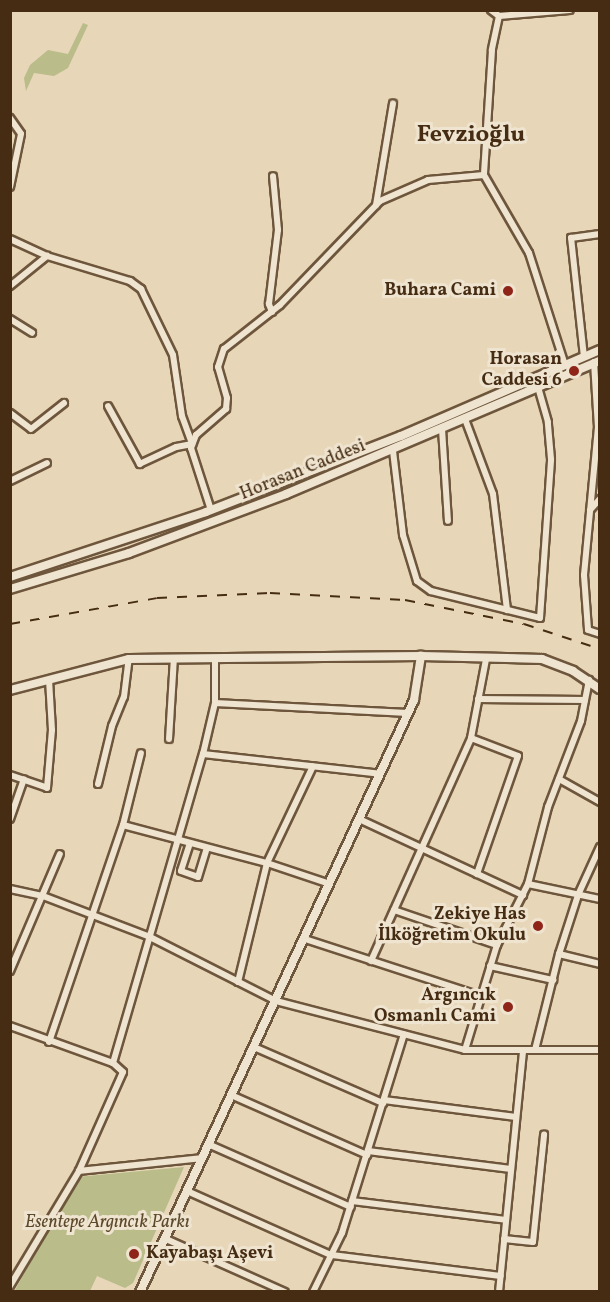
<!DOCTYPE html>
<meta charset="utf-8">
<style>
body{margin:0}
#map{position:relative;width:610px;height:1302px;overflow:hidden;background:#e7d6b7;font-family:Vollkorn,serif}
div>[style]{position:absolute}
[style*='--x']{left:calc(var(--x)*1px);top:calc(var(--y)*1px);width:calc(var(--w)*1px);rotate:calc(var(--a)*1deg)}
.green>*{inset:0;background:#babc8a}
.roads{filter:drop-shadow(2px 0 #6e563c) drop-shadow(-2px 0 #6e563c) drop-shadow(0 2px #6e563c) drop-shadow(0 -2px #6e563c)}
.minor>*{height:6px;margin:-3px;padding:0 3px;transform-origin:3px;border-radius:3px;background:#efe4d0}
.tertiary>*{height:8px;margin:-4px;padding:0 4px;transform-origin:4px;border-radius:4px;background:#efe4d0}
.rail>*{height:2px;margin-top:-1px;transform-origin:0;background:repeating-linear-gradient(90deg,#452c13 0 10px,transparent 0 20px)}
.dots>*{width:16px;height:16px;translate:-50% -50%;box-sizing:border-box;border:3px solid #efe4d0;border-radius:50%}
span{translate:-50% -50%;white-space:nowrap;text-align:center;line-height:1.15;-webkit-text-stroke:6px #efe4d0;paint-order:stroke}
.poi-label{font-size:18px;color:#452c13;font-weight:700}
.right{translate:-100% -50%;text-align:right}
.left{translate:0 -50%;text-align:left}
.street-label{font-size:18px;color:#452c13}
.park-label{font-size:18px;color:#5c492b;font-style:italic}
.district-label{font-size:24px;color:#452c13;font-weight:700}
.frame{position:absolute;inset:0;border:12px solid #452c13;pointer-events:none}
</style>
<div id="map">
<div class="green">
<i style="clip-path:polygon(83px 23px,88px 25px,68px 68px,54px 76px,34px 73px,26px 91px,24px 78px,30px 65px,48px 50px,68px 54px)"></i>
<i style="clip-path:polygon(184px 1167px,133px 1283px,125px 1288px,97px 1276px,90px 1291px,14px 1292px,77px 1177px)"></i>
</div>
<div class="roads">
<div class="minor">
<i style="--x:491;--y:10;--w:10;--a:37"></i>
<i style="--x:499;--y:16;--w:71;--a:-4.8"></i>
<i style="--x:499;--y:16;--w:35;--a:102"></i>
<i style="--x:492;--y:50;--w:125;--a:93.7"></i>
<i style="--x:484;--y:175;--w:90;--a:60"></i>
<i style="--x:529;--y:253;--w:118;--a:72.2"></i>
<i style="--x:10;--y:118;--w:19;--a:55"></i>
<i style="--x:21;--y:134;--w:54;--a:101.7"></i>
<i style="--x:376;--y:205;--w:103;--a:-80.5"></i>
<i style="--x:10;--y:239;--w:41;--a:24.7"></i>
<i style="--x:47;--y:256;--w:87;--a:16.8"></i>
<i style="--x:130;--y:281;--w:14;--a:36"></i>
<i style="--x:141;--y:289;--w:73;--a:64.1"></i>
<i style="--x:173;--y:355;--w:62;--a:81.6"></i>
<i style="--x:182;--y:416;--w:30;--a:70"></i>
<i style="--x:192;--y:444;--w:16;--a:169"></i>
<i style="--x:176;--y:447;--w:40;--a:155"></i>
<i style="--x:140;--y:464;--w:66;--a:-118.9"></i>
<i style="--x:10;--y:286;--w:48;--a:-39"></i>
<i style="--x:272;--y:312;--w:9;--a:-111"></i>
<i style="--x:269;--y:304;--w:75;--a:-83.1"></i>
<i style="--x:278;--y:230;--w:54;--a:-95.3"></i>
<i style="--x:10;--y:319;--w:26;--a:32"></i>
<i style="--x:584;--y:357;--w:120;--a:-96.2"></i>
<i style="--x:571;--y:238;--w:29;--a:-8"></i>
<i style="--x:594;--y:362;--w:65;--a:86.5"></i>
<i style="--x:598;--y:427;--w:149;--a:95.4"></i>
<i style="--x:584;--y:575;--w:55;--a:85.8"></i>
<i style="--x:588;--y:630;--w:13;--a:18"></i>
<i style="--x:10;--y:413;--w:26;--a:37"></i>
<i style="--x:31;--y:429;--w:42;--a:-38.2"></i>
<i style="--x:465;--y:419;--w:80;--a:69.5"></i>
<i style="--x:493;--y:494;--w:117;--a:83.1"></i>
<i style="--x:442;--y:429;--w:92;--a:86.3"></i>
<i style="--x:393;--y:451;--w:85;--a:83.2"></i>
<i style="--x:403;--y:535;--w:48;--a:73.1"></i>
<i style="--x:417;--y:581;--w:17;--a:36"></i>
<i style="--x:431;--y:591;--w:112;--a:13.9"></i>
<i style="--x:540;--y:618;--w:159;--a:-86"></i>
<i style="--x:551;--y:459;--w:37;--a:-95"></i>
<i style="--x:548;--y:422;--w:36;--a:-106"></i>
<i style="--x:10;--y:481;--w:41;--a:-25.9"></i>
<i style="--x:211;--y:510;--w:65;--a:-107.9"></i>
<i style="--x:191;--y:448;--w:14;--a:-69"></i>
<i style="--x:196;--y:435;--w:40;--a:-41"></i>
<i style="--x:226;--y:409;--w:11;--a:-85"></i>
<i style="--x:227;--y:398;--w:32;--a:-106"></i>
<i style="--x:218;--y:367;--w:19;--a:-72"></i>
<i style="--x:224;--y:349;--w:71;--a:-38.2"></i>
<i style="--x:280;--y:305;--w:144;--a:-46.1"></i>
<i style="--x:380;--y:201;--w:52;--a:-23.6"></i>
<i style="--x:428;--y:180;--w:56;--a:-5.1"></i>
<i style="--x:590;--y:510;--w:15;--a:-48"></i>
<i style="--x:478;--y:699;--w:107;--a:0.5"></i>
<i style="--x:215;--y:703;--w:193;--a:3"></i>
<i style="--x:471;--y:738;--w:50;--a:21"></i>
<i style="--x:518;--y:756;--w:125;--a:109.2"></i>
<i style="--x:169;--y:739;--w:81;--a:-86.5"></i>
<i style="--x:203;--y:754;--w:178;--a:6.4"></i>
<i style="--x:10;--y:775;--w:39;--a:19"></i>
<i style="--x:47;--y:788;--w:58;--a:-85.1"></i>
<i style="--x:52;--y:730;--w:50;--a:-93.4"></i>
<i style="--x:559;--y:779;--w:47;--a:29.3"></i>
<i style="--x:98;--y:784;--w:60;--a:-76.4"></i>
<i style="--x:112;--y:726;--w:31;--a:-68"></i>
<i style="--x:124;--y:697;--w:38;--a:-83"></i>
<i style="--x:10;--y:819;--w:42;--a:-70.7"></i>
<i style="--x:359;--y:819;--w:181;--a:24.9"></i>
<i style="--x:123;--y:825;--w:149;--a:14.8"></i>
<i style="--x:267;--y:863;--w:107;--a:-64.6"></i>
<i style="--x:190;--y:843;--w:29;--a:108"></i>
<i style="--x:181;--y:871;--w:18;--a:19"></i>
<i style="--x:198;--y:877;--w:30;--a:-73"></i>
<i style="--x:528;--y:884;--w:74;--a:11.8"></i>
<i style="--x:10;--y:889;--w:34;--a:12"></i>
<i style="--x:43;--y:896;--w:112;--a:20.9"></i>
<i style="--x:148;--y:936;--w:144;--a:26.9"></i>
<i style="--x:276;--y:1001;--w:195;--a:14.5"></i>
<i style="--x:465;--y:1050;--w:135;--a:0"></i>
<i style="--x:394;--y:910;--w:109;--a:18.8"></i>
<i style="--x:305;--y:939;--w:184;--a:18"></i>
<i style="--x:559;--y:954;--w:42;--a:13.7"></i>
<i style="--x:371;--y:961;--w:244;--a:-65.8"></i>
<i style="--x:471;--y:738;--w:80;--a:-79.2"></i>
<i style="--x:490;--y:966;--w:65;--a:12.5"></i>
<i style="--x:10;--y:971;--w:127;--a:-66.9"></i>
<i style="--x:238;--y:982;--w:122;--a:-76.3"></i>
<i style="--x:267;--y:863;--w:66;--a:18.4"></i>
<i style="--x:10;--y:1026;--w:109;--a:19.8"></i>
<i style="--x:113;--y:1063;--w:322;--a:-73.8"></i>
<i style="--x:203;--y:754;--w:52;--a:-76.8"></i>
<i style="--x:215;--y:703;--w:44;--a:-90"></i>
<i style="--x:49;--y:1042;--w:229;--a:-71.2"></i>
<i style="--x:123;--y:825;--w:74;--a:-76"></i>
<i style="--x:254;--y:1047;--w:141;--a:23.5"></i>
<i style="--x:465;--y:1050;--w:110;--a:-73.1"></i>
<i style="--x:497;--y:945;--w:68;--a:-63.1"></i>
<i style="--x:528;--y:884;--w:80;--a:-75.4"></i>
<i style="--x:548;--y:807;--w:92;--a:-69"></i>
<i style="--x:581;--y:721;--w:42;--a:-79"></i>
<i style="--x:535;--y:1050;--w:99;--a:-76"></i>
<i style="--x:559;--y:954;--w:62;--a:-72.1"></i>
<i style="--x:578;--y:895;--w:53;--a:-65.4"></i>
<i style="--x:231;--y:1095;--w:149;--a:23.8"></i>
<i style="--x:384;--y:1100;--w:133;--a:7.3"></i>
<i style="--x:208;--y:1144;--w:156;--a:23.8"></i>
<i style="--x:368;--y:1151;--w:144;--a:7.2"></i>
<i style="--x:79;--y:1171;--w:124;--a:-6"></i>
<i style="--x:187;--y:1191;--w:158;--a:24"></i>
<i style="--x:352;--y:1201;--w:155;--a:7"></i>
<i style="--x:166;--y:1239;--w:130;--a:24"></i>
<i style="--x:504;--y:1239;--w:29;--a:6"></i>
<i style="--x:533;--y:1242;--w:108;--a:-84.1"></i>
<i style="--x:332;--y:1255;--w:170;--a:7.1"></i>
<i style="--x:10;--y:1286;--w:134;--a:-59"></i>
<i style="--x:79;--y:1171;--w:108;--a:-66"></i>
<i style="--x:123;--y:1072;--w:13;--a:-138"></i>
<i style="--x:313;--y:1292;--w:66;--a:-63.8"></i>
<i style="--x:342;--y:1233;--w:208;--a:-72.7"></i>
<i style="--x:499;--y:1292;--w:243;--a:-84.3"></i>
</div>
<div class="tertiary">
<i style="--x:10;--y:577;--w:206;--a:-18.3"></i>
<i style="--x:206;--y:512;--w:209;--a:-21.3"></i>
<i style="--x:401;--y:436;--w:217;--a:-23.4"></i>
<i style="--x:10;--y:589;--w:124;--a:-16.8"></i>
<i style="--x:129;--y:553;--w:168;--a:-20.6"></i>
<i style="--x:286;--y:494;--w:341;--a:-23"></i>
<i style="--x:10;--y:690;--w:123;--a:-14.6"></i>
<i style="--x:129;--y:659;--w:292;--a:-0.6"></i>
<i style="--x:421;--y:656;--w:121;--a:1.4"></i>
<i style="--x:542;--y:659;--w:33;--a:21"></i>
<i style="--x:573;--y:671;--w:32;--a:34"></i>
<i style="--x:140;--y:1292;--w:652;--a:-65.16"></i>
<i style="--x:414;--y:700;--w:45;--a:-81"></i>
</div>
</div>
<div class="rail">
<i style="--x:10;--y:624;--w:149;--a:-10"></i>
<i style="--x:157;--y:598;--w:113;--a:-2.5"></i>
<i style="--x:270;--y:593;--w:135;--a:3"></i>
<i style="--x:405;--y:600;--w:121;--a:11.4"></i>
<i style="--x:524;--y:624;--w:80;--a:18.2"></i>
</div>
<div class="dots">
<i style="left:508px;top:291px;background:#8f2418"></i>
<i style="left:574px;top:371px;background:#8f2418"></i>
<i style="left:538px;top:926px;background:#8f2418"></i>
<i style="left:508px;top:1007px;background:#8f2418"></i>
<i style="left:134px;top:1254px;background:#8f2418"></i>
</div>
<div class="poi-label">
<span class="right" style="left:496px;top:291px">Buhara Cami</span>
<span class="right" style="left:562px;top:371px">Horasan<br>Caddesi 6</span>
<span class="right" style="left:526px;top:926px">Zekiye Has<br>İlköğretim Okulu</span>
<span class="right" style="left:496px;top:1007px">Argıncık<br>Osmanlı Cami</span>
<span class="left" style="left:146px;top:1254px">Kayabaşı Aşevi</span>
</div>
<div class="street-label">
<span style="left:303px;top:471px;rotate:-22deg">Horasan Caddesi</span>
</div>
<div class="park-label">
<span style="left:107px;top:1223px">Esentepe Argıncık Parkı</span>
</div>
<div class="district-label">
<span style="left:471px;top:136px">Fevzioğlu</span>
</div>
<div class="frame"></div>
</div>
